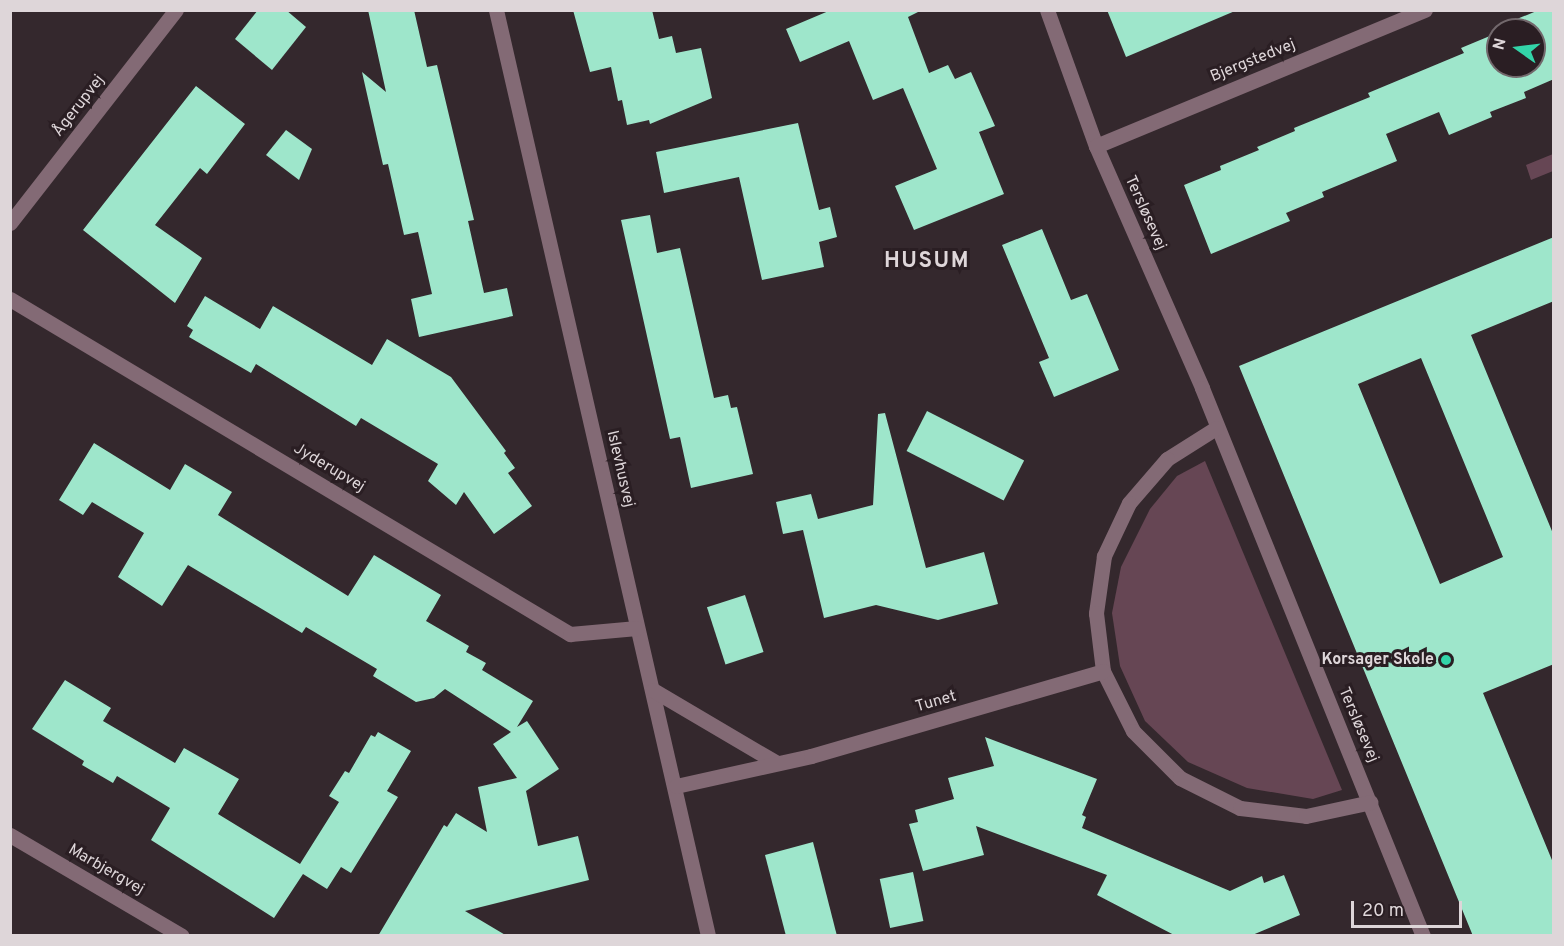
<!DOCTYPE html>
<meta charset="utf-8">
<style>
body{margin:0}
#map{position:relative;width:1564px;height:946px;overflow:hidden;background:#34282d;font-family:Overpass,sans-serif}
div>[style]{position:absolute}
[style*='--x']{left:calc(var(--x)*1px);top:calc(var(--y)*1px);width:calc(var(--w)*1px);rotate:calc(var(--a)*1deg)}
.green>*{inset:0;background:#664654}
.building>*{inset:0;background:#9ee6cb;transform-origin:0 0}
.minor>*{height:15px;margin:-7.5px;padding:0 7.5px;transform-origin:7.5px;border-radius:7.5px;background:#836a75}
.dots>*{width:16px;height:16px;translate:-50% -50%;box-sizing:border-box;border:3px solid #2a1e23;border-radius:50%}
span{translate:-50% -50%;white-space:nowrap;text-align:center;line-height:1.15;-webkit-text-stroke:6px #2a1e23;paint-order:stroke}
.street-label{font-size:16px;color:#ded6d9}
.poi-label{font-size:16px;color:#ded6d9;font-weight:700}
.right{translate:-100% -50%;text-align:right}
.district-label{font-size:22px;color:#ded6d9;font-weight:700;letter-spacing:1.5px}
.frame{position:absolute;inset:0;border:12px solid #ded6d9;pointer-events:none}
.north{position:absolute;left:1486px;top:18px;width:60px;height:60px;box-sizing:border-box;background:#2a1e23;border:2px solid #72686c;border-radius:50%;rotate:284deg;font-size:16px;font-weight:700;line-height:24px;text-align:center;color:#ded6d9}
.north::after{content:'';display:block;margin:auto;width:21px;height:27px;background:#33d4a8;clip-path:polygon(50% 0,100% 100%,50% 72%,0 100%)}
.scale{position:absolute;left:1351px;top:901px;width:111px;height:27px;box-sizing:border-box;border:3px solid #ded6d9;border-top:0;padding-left:8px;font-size:18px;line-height:21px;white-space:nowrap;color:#ded6d9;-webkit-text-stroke:4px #2a1e23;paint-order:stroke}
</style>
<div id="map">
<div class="green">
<i style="clip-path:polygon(1553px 154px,1553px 171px,1531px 180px,1526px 165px)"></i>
<i style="clip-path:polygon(1205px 461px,1342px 790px,1313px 799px,1247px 788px,1188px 762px,1145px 721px,1120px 666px,1112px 613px,1121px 567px,1150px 509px,1177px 476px)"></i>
</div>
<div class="building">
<i style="clip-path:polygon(258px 10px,286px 10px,306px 27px,272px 70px,235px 39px)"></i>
<i style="clip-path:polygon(368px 10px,414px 10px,427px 67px,437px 65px,474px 220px,468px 221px,484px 293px,507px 288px,513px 316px,419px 337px,411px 299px,432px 294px,418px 232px,404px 235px,388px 164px,383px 165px,362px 72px,386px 92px)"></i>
<i style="clip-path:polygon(573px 10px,652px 10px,659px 39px,672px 36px,676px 53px,701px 48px,712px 98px,650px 124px,649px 120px,627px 125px,622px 100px,618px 101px,611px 67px,590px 72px)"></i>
<i style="clip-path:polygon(831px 10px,922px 10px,908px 17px,929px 73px,948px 65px,955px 79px,971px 72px,995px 126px,979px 132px,1004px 194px,914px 230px,895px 186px,937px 169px,903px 88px,873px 100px,849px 41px,800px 62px,786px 29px)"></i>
<i style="clip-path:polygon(1107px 10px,1235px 10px,1235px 11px,1126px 57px)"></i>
<i style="clip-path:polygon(evenodd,1539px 10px,1554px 10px,1554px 79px,1524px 92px,1526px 98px,1490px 112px,1492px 117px,1449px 135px,1439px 112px,1386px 134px,1397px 161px,1322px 192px,1324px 197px,1286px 213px,1290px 221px,1211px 254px,1184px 185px,1221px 170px,1220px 166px,1259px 150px,1257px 147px,1295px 131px,1294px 128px,1370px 97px,1368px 93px,1464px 53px,1461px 48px,1497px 33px,1495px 28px,1539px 10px,1498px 30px,1534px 30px,1534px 66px,1498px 66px,1498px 30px)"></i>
<i style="clip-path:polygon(196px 86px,245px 124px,207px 174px,200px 168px,155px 225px,202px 258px,175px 303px,83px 230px)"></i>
<i style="clip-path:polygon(798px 123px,819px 210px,830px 207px,837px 237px,819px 242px,824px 267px,762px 280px,739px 177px,664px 193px,656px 152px)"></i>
<i style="clip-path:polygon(286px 130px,312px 149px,299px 180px,266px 155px)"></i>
<i style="clip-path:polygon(650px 215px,657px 253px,680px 248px,714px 398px,728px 395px,731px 408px,737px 407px,753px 474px,691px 488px,680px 437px,670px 439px,621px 220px)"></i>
<i style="clip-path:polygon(1042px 229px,1071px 300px,1087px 294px,1119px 370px,1054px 397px,1039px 362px,1049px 358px,1002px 245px)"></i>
<i style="clip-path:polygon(evenodd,1554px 237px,1554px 301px,1471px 335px,1554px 536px,1554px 664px,1483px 693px,1554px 865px,1554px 936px,1473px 936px,1239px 366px,1554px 237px,1421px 358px,1503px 557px,1440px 584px,1358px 384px,1421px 358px)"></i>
<i style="clip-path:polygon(205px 296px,260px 329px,273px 306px,372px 365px,387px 339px,451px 377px,506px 451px,504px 453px,515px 468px,508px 473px,532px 506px,494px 534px,464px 492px,456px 505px,428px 481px,438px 464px,361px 418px,356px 426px,256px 364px,251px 373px,189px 337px,193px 330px,187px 326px)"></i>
<i style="left:927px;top:411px;width:109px;height:45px;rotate:27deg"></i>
<i style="clip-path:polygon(885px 413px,926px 568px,984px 552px,998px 604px,938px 620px,876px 605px,824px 618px,803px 530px,783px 534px,776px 502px,811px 494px,818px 519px,873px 505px,878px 414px)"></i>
<i style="clip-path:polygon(94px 443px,170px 490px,185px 464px,232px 492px,218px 515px,348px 596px,374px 555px,441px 595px,426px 621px,469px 646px,466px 652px,486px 663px,482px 670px,533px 701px,517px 727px,527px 721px,559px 769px,526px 791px,538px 846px,578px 836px,589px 880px,465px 911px,507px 936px,378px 936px,444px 825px,447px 827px,456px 813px,487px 832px,478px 787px,517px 778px,493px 744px,511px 732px,445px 689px,434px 698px,416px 702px,373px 676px,377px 669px,306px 627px,302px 633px,188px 565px,162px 606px,118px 577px,144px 533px,92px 502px,83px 515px,59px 500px)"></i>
<i style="left:745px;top:595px;width:60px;height:40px;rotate:72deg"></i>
<i style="clip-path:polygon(65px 680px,111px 708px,103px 721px,175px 763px,184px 748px,239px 779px,218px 814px,300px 864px,339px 802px,329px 796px,345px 771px,349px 773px,371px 735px,375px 737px,378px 732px,411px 751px,387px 791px,398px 797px,351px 873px,341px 867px,327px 889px,303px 874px,274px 918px,151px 840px,170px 808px,117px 776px,113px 783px,82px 765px,84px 761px,32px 729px)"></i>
<i style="clip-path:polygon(985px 737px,1097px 779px,1082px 815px,1086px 817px,1082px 828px,1230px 891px,1262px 876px,1264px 883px,1284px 875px,1300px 915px,1250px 936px,1176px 936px,1097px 895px,1107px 875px,976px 826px,984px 855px,923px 871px,909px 824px,918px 822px,915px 810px,954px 799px,948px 778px,994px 766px)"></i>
<i style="clip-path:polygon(813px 842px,837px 936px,786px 936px,765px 855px)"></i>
<i style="left:913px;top:872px;width:50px;height:34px;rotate:78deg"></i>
</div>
<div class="minor">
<i style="--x:496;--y:10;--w:950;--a:77.1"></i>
<i style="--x:1047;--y:10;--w:145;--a:70.2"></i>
<i style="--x:1096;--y:146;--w:264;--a:66.3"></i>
<i style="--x:1202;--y:388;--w:591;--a:68.04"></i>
<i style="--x:1096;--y:146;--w:356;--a:-22.5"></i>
<i style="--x:10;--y:223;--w:270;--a:-52.1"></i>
<i style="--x:10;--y:299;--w:653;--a:30.89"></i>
<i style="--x:570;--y:634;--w:67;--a:-5.1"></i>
<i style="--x:1216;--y:428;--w:58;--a:147.7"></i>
<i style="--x:1167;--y:459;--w:58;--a:130.8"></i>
<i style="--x:1129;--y:503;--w:59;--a:115.3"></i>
<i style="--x:1104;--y:556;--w:58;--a:98"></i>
<i style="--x:1096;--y:613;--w:58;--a:83.1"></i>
<i style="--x:1103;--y:671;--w:67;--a:63.4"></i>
<i style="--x:1133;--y:731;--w:66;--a:45"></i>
<i style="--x:1180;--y:778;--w:67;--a:26.6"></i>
<i style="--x:1240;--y:808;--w:66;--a:6.9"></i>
<i style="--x:1306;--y:816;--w:66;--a:-12.2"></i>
<i style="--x:653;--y:690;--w:144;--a:30.5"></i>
<i style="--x:676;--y:786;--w:138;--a:-12.5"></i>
<i style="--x:811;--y:756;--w:304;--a:-16.2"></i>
<i style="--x:10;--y:835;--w:199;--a:30.4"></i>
</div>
<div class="dots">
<i style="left:1446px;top:660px;background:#33d4a8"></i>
</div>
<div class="street-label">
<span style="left:1253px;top:61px;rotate:-22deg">Bjergstedvej</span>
<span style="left:79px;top:106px;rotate:-52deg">Ågerupvej</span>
<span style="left:1145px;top:213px;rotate:66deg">Tersløsevej</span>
<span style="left:329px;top:468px;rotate:31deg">Jyderupvej</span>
<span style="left:620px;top:469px;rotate:77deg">Islevhusvej</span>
<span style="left:936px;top:702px;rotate:-16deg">Tunet</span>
<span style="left:1358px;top:725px;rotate:67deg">Tersløsevej</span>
<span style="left:106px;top:870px;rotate:30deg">Marbjergvej</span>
</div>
<div class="poi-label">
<span class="right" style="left:1434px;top:660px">Korsager Skole</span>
</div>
<div class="district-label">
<span style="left:927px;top:262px">HUSUM</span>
</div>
<div class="frame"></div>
<div class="north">N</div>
<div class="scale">20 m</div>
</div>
